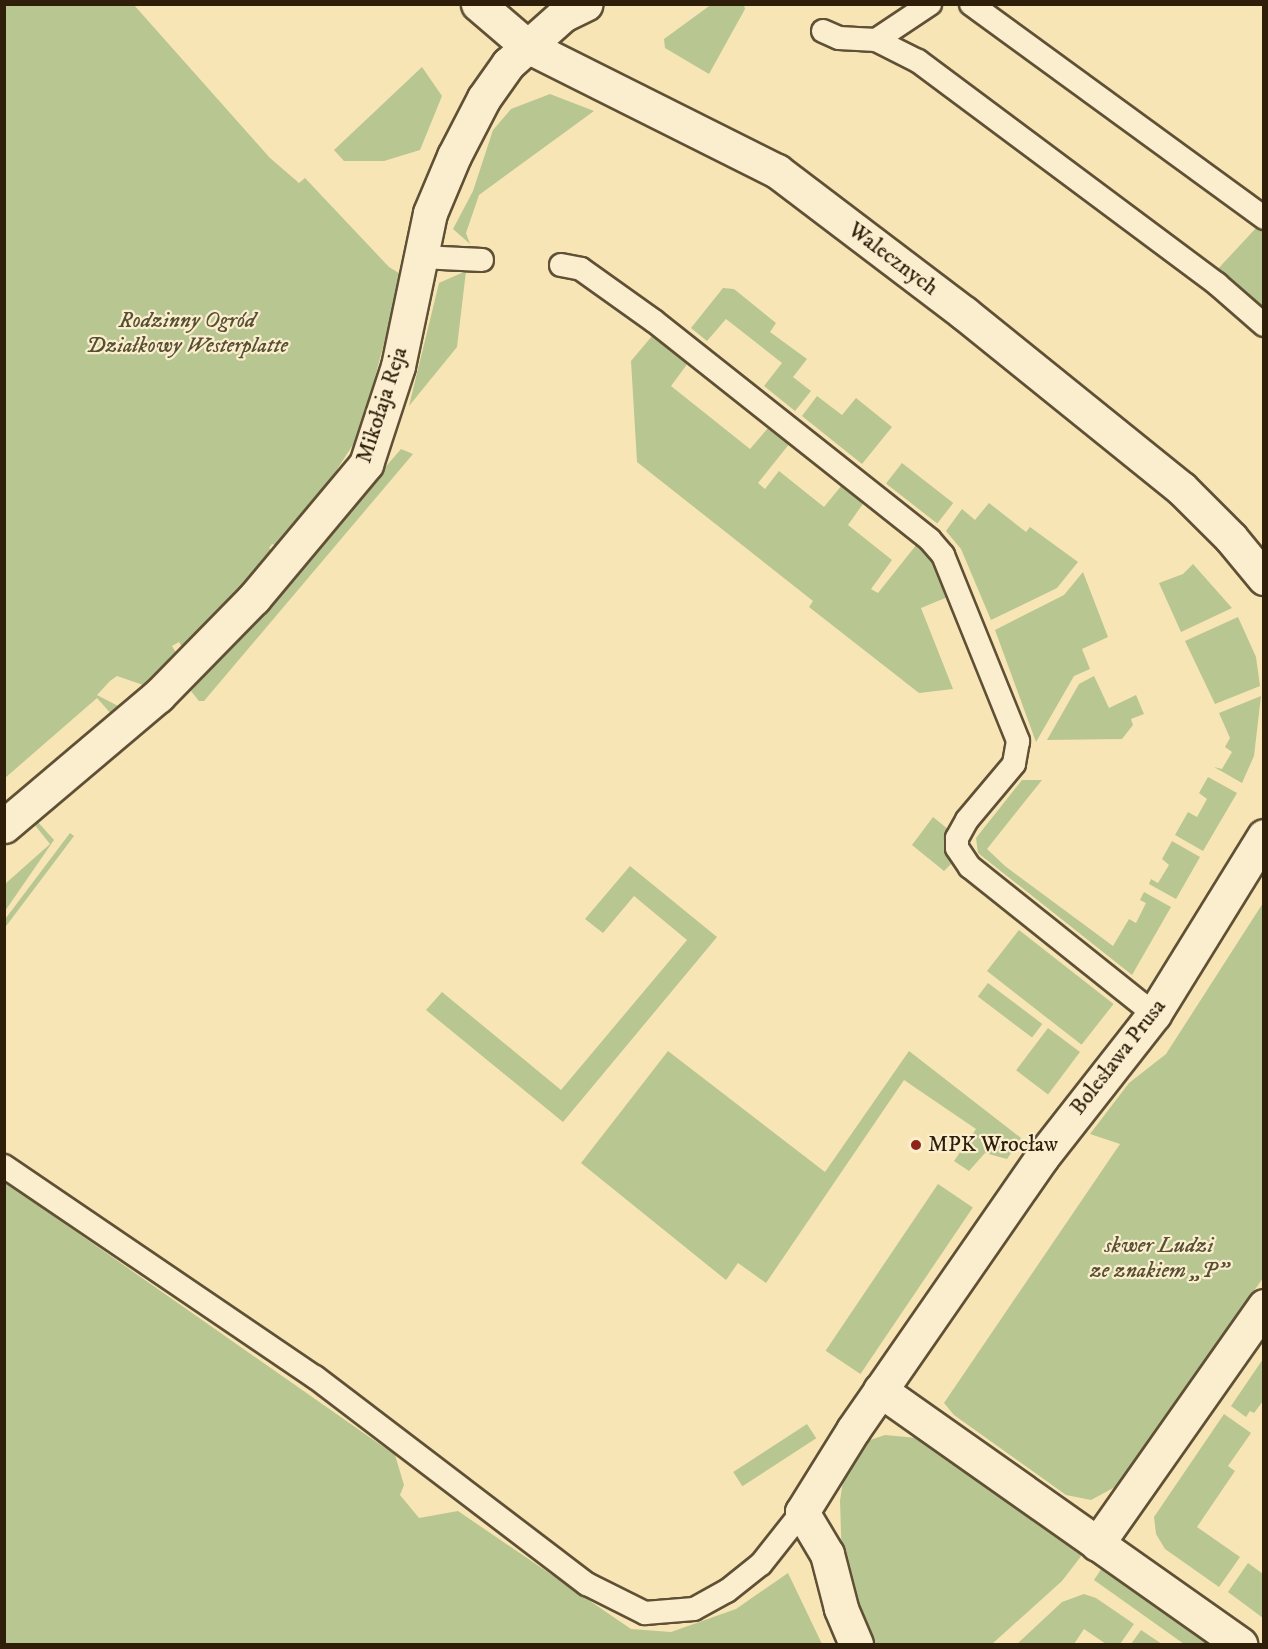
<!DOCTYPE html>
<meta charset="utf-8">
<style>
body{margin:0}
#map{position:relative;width:1268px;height:1649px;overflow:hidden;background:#f8e5b5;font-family:"IM FELL DW Pica",serif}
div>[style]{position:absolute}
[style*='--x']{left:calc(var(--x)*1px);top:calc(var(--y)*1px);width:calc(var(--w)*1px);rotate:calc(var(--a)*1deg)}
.green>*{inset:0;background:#b8c691;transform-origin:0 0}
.roads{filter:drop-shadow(2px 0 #605035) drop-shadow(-2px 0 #605035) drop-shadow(0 2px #605035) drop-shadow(0 -2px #605035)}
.lane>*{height:22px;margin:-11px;padding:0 11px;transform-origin:11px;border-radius:11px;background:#faeecf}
.street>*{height:33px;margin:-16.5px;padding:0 16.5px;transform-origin:16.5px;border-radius:16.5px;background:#faeecf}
.dots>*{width:16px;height:16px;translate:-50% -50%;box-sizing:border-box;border:3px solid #faeecf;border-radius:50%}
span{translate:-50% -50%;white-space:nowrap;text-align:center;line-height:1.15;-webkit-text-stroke:4.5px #faeecf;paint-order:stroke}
.street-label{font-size:22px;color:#2e1e0a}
.park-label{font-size:22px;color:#575032;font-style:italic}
.poi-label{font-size:22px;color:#2e1e0a}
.left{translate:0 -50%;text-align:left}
.frame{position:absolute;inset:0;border:6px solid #2e1e0a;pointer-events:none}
</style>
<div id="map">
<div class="green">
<i style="clip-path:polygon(712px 4px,744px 5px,745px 9px,709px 74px,665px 48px,664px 39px)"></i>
<i style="clip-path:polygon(5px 5px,134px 5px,270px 158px,299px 183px,305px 178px,389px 267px,402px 275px,360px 434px,285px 549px,272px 544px,269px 548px,279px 555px,233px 594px,183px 649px,179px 642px,172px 646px,177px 654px,143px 685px,117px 676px,110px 681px,97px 695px,122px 708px,113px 716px,97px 698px,5px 778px)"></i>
<i style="clip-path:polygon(422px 67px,442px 96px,420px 150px,384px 161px,344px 161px,334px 150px)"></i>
<i style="clip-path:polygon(550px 94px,594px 111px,479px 195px,466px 233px,470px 244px,453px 229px,473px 191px,493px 130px,511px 109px)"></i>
<i style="clip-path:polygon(1257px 227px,1263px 232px,1263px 317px,1215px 272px)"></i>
<i style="clip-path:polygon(466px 271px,457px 347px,409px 406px,439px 283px)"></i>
<i style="clip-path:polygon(723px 288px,734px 289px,776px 323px,770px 332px,807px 359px,793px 377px,811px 391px,795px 411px,764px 386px,782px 363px,726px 319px,707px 341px,691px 328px)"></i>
<i style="clip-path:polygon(652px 336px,688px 363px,671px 386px,750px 449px,769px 427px,790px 443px,758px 483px,765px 489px,779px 471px,824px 507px,842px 485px,865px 501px,848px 525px,892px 560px,871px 589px,878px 593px,917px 544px,929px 555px,950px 596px,921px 608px,953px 689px,919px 693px,809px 607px,813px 601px,637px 462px,631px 361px)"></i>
<i style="clip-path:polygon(817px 396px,842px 415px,856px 398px,892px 427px,862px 464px,802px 416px)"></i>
<i style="clip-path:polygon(401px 449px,413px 454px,204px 701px,199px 701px,191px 691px)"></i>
<i style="left:902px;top:463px;width:65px;height:26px;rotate:38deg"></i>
<i style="clip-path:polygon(989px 503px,1026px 532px,1030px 527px,1078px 562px,1057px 588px,991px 620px,961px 549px,946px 531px,962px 509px,975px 520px)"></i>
<i style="clip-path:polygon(1193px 564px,1232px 608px,1181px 632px,1159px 583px,1183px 574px)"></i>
<i style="clip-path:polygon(1083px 572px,1108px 637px,1082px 649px,1090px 669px,1074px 676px,1036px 742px,995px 630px,1064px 595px)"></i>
<i style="clip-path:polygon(1238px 617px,1256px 657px,1260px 686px,1215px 704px,1185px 641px)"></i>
<i style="clip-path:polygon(1094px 676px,1109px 708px,1136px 695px,1144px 714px,1131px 719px,1133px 725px,1122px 739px,1047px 740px,1079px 684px)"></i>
<i style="clip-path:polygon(1261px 696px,1254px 756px,1242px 783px,1214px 767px,1222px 769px,1232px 752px,1225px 747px,1230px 738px,1219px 713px)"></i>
<i style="clip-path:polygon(1208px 777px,1237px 793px,1203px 851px,1175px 835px,1188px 812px,1197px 817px,1207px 799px,1199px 793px)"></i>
<i style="clip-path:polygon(1022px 780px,1042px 780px,987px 849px,1005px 866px,1113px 946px,1129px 919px,1136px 923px,1146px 903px,1140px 900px,1144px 892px,1171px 907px,1132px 975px,978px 853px,976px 838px)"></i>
<i style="clip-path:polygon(933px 817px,949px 830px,946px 847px,951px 864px,944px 871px,912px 845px)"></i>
<i style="clip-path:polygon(37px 821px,54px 840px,5px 911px,5px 884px,50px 844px,34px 824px)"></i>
<i style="left:70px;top:833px;width:5px;height:113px;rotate:37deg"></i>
<i style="clip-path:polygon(1172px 841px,1200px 857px,1176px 899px,1149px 884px,1151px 879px,1158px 883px,1169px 865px,1162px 859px)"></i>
<i style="clip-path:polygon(630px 866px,717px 937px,563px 1122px,426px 1010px,442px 992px,561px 1090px,687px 940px,634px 896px,603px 933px,585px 919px)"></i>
<i style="clip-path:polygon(1263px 903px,1263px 1278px,1117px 1486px,1091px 1500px,1066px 1495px,954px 1415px,944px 1403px,1120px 1144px,1090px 1134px,1129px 1083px,1166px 1054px)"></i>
<i style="left:1019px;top:930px;width:120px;height:52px;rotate:38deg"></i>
<i style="left:988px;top:983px;width:68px;height:17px;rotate:37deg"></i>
<i style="left:1048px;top:1028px;width:40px;height:53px;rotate:37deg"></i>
<i style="clip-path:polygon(668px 1051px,825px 1172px,909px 1051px,1021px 1138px,1007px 1159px,985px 1153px,969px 1171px,954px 1161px,976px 1129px,904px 1080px,766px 1283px,738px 1263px,726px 1280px,581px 1163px)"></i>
<i style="clip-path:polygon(5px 1182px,395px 1455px,404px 1485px,400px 1495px,419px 1518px,458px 1511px,631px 1629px,671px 1632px,736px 1609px,788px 1573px,822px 1644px,5px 1644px)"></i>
<i style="left:938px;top:1184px;width:42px;height:201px;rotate:34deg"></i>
<i style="clip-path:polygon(1263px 1359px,1263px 1401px,1254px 1413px,1250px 1411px,1246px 1417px,1231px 1406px)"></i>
<i style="clip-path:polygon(1224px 1414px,1251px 1433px,1228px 1466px,1235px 1471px,1197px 1527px,1240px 1557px,1219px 1587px,1165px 1549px,1156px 1534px,1154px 1517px)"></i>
<i style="left:807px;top:1424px;width:17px;height:88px;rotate:57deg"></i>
<i style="clip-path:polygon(885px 1435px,917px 1438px,1082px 1555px,1062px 1581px,992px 1644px,867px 1644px,842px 1565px,840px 1501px,844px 1474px,858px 1444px)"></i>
<i style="clip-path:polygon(1248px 1563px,1263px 1574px,1263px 1618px,1228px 1592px)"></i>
<i style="clip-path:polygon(1102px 1568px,1210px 1644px,1184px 1644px,1094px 1580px)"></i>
<i style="clip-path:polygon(1084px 1594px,1096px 1598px,1134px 1624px,1120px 1644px,1106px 1644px,1084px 1629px,1074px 1644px,1017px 1644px,1062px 1602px)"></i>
<i style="clip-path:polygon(1141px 1630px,1162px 1644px,1131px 1644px)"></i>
</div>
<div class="roads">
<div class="lane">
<i style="--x:971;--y:4;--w:363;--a:36.1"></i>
<i style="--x:823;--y:31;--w:17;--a:24"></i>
<i style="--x:839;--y:38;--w:37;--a:3"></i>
<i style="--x:876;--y:40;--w:47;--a:26.6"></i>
<i style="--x:918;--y:61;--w:373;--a:36.7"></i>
<i style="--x:1217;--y:284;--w:62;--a:41.1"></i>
<i style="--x:876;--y:40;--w:65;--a:-33.7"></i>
<i style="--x:421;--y:257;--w:61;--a:2.8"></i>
<i style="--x:561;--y:265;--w:20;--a:11"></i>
<i style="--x:581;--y:269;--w:90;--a:35.5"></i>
<i style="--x:654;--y:321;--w:352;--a:38.4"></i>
<i style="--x:930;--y:540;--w:20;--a:49"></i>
<i style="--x:943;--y:555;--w:201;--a:68"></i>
<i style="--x:1018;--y:741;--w:23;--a:100"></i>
<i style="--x:1014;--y:764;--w:73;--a:130"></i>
<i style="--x:967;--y:820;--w:21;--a:119"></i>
<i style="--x:957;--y:838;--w:10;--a:90"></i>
<i style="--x:957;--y:848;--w:23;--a:56"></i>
<i style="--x:970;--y:867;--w:236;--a:38.6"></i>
<i style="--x:4;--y:1166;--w:376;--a:34.2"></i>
<i style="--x:315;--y:1377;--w:342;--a:37.3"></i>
<i style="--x:587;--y:1584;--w:65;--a:26.6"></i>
<i style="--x:645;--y:1613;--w:49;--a:-4.7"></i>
<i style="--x:694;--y:1609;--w:38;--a:-29"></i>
<i style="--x:727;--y:1591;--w:43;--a:-38.5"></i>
<i style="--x:761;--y:1564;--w:66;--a:-51.7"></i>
</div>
<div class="street">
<i style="--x:478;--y:4;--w:65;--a:40.6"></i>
<i style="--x:527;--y:46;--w:280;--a:26.6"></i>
<i style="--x:777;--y:171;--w:235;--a:37.2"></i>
<i style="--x:964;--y:313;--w:279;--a:38.9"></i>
<i style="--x:1181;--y:488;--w:71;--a:45"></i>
<i style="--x:1231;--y:538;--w:52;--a:50.5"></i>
<i style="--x:4;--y:826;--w:202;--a:-40.2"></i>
<i style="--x:158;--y:696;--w:137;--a:-45.6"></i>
<i style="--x:254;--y:598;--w:175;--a:-50.1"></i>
<i style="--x:366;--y:464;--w:103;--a:-71.9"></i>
<i style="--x:398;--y:366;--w:156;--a:-78.2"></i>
<i style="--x:430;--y:213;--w:62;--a:-67.2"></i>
<i style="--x:454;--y:156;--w:65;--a:-62.7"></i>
<i style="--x:484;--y:98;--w:42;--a:-54.8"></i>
<i style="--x:508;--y:64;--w:74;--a:-41.7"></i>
<i style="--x:563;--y:15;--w:25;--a:-26"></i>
<i style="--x:880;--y:1390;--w:441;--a:35.2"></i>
<i style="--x:1097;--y:1544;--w:291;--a:-54.9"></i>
<i style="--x:856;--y:1644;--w:39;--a:-113"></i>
<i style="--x:841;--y:1608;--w:56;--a:-104.5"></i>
<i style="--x:827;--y:1554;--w:49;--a:-120.8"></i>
<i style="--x:802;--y:1512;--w:97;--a:-58.1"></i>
<i style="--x:853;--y:1430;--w:332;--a:-55.3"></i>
<i style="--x:1042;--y:1157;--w:182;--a:-51.9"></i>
<i style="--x:1154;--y:1014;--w:209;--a:-58.3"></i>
</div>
</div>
<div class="dots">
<i style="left:916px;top:1145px;background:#8f2418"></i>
</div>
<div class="street-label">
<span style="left:893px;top:259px;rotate:37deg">Walecznych</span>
<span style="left:382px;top:405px;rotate:-72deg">Mikołaja Reja</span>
<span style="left:1118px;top:1057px;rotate:-52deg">Bolesława Prusa</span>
</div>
<div class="park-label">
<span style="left:187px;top:333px">Rodzinny Ogród<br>Działkowy Westerplatte</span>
<span style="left:1159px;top:1258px">skwer Ludzi<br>ze znakiem „P”</span>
</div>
<div class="poi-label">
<span class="left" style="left:928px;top:1145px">MPK Wrocław</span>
</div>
<div class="frame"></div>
</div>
